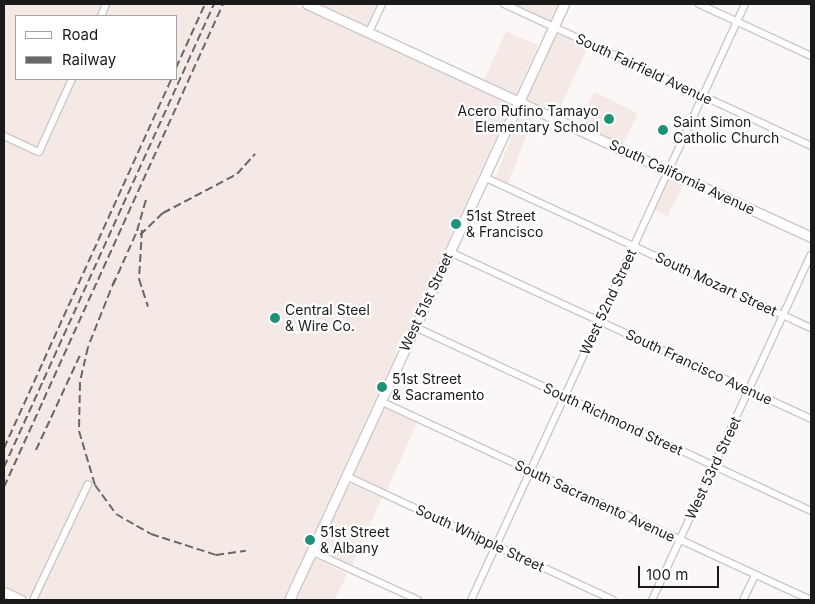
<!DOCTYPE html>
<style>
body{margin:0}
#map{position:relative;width:815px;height:604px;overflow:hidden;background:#fbf7f6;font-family:Inter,sans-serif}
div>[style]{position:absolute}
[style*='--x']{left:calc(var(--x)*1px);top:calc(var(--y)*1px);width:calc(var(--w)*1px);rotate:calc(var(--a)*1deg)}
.built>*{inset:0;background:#f5e9e5;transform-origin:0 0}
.roads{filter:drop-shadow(1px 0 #ccc8c7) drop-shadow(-1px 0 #ccc8c7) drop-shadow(0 1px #ccc8c7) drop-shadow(0 -1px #ccc8c7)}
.street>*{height:6px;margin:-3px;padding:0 3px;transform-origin:3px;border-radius:3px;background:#fff}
.secondary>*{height:9px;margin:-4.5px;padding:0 4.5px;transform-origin:4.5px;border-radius:4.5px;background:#fff}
.rail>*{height:2px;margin-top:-1px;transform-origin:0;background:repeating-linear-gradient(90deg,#696767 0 8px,transparent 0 12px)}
.dots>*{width:14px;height:14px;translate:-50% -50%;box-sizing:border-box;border:2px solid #fff;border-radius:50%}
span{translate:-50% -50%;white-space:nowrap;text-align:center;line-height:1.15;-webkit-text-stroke:4.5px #fff;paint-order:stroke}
.street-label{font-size:14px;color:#1b1a1a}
.poi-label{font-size:14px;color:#1b1a1a}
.right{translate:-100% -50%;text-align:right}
.left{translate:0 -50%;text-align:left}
.frame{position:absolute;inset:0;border:5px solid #1b1a1a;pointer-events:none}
.legend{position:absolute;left:15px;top:15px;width:162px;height:65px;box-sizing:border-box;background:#fff;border:1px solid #a4a3a3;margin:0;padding:6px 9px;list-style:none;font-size:15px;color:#1b1a1a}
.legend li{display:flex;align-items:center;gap:10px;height:25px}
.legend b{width:25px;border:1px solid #a4a3a3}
.scale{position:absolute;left:638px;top:566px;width:81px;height:22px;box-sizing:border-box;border:2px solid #1b1a1a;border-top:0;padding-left:6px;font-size:15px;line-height:18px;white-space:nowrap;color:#1b1a1a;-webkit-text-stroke:4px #fff;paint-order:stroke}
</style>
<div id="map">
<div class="built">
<i style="clip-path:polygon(evenodd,4px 4px,293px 4px,511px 105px,283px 600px,35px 600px,4px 586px,4px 4px,16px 16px,176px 16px,176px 79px,16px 79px,16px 16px)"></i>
<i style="clip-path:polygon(320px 4px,379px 4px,368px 26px)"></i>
<i style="clip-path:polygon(519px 4px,558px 4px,550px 21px,517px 7px)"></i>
<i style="left:506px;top:31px;width:35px;height:54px;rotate:24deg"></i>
<i style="left:556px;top:33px;width:35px;height:72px;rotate:25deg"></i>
<i style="left:594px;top:92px;width:49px;height:35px;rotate:26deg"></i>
<i style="left:521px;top:111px;width:14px;height:72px;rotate:21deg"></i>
<i style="left:669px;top:178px;width:16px;height:35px;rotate:27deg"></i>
<i style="left:384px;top:408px;width:36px;height:75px;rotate:24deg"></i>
<i style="left:349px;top:483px;width:36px;height:75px;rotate:24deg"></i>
<i style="clip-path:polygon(315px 558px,347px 574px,335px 600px,296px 600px)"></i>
</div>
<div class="roads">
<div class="street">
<i style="--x:504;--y:4;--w:338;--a:24.8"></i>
<i style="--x:699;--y:4;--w:123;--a:24.9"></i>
<i style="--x:101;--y:16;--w:13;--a:-67"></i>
<i style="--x:369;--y:32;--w:31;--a:-65"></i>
<i style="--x:4;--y:136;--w:38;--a:25"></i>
<i style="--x:39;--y:152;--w:80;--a:-65.7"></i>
<i style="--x:484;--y:177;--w:360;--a:24.8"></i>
<i style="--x:450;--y:252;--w:398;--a:24.8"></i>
<i style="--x:415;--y:327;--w:437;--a:24.9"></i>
<i style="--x:380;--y:401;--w:474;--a:24.8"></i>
<i style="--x:346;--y:476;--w:294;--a:24.9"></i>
<i style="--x:311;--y:551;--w:118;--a:24.6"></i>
<i style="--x:33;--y:600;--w:128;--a:-64.6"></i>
<i style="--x:471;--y:600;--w:656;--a:-65.31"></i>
<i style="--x:652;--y:600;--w:380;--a:-65.3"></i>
<i style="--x:743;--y:600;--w:28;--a:-64"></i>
</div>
<div class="secondary">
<i style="--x:307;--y:4;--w:555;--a:24.81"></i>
<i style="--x:4;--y:592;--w:19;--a:25"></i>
<i style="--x:289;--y:600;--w:656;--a:-65.23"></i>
</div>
</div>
<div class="rail">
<i style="--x:176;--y:68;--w:70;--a:-65.6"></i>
<i style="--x:142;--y:230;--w:49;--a:93.5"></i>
<i style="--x:139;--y:279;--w:29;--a:72"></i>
<i style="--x:140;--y:235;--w:32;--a:-44"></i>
<i style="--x:163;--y:213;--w:84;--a:-27.8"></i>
<i style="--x:237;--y:174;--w:27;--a:-48"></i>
<i style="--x:115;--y:279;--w:73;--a:111.7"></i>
<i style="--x:88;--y:347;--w:37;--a:103"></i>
<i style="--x:80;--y:383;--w:48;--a:91.2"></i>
<i style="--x:79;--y:431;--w:56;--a:73.5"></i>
<i style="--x:95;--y:485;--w:36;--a:54"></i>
<i style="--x:116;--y:514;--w:40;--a:29.7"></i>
<i style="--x:151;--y:534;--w:68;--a:17.9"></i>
<i style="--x:216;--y:555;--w:30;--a:-8"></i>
<i style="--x:113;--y:285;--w:59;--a:-66"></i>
<i style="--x:137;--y:231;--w:33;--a:-74"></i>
<i style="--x:4;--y:448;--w:405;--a:-65.6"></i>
<i style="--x:36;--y:450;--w:105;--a:-65.1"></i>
<i style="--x:4;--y:467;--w:508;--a:-65.6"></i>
<i style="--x:4;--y:487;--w:530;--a:-65.61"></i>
</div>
<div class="dots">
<i style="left:609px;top:119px;background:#1e9276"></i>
<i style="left:663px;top:130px;background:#1e9276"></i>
<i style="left:456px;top:224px;background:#1e9276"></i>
<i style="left:275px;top:318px;background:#1e9276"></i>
<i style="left:382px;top:387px;background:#1e9276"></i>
<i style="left:310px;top:540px;background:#1e9276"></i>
</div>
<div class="street-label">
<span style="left:644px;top:69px;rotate:25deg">South Fairfield Avenue</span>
<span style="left:682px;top:177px;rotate:25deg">South California Avenue</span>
<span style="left:716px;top:284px;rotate:25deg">South Mozart Street</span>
<span style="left:426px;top:302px;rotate:-65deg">West 51st Street</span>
<span style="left:608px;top:302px;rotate:-65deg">West 52nd Street</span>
<span style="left:699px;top:367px;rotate:25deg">South Francisco Avenue</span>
<span style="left:613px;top:419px;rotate:25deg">South Richmond Street</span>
<span style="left:713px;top:468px;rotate:-65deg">West 53rd Street</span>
<span style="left:595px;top:501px;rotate:25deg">South Sacramento Avenue</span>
<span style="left:480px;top:538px;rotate:25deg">South Whipple Street</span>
</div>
<div class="poi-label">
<span class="right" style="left:599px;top:119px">Acero Rufino Tamayo<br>Elementary School</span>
<span class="left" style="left:673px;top:130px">Saint Simon<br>Catholic Church</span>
<span class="left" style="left:466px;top:224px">51st Street<br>&amp; Francisco</span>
<span class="left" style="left:285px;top:318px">Central Steel<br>&amp; Wire Co.</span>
<span class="left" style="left:392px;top:387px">51st Street<br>&amp; Sacramento</span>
<span class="left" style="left:320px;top:540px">51st Street<br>&amp; Albany</span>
</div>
<div class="frame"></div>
<ul class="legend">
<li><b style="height:6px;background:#fff"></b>Road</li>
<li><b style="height:6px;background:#696767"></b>Railway</li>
</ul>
<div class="scale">100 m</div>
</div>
